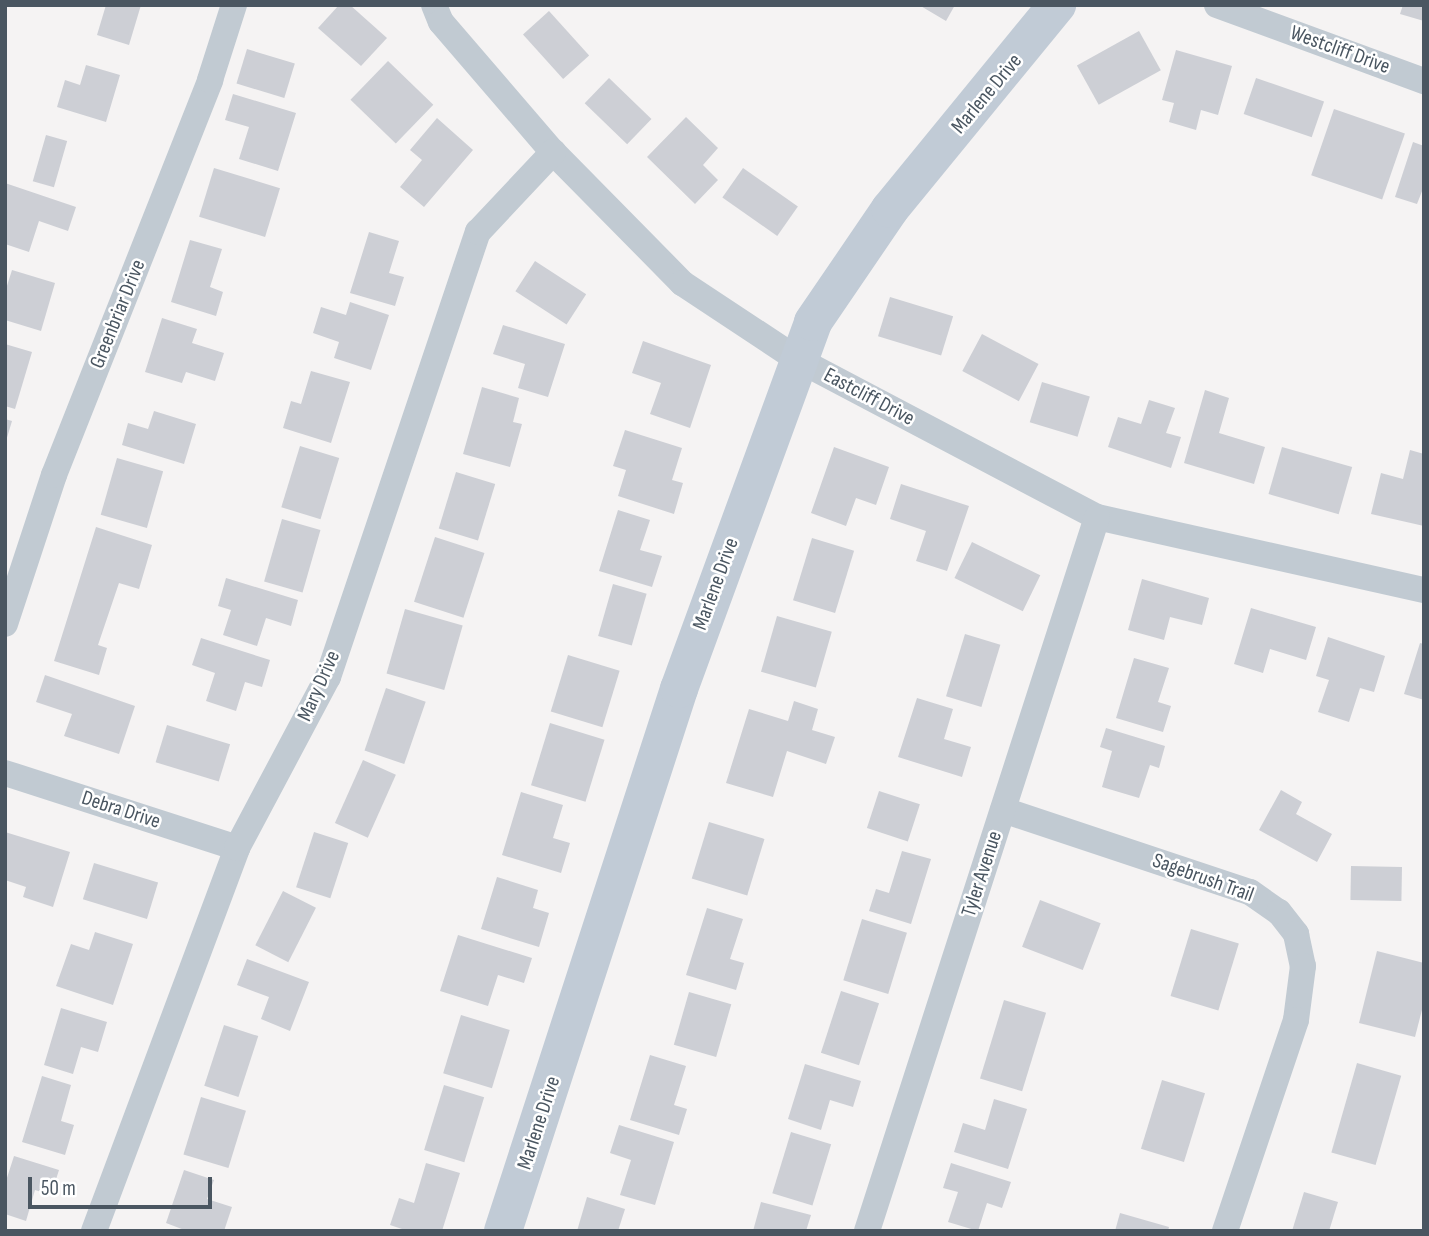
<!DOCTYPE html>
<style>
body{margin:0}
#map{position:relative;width:1429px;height:1236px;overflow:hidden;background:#f5f3f3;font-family:"Sofia Sans Condensed",sans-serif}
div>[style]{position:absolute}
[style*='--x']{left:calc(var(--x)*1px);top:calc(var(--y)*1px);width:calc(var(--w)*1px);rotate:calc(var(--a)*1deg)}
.building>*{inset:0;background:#cdcfd5;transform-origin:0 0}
.street>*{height:26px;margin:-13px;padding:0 13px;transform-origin:13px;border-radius:13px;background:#c1cad2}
.secondary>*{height:38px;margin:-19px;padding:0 19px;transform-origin:19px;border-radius:19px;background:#c1cbd6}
span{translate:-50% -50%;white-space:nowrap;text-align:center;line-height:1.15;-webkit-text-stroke:5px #fff;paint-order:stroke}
.street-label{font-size:21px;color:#4a5661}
.frame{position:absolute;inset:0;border:7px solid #4a5661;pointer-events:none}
.scale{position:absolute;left:28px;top:1177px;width:184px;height:32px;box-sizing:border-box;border:4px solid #4a5661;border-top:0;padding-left:9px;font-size:21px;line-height:24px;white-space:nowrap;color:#4a5661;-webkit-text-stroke:5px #fff;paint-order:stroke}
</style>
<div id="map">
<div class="building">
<i style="clip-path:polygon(106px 5px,141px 5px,129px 45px,97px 35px)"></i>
<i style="clip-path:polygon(339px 5px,350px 5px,387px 38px,361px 66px,318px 28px)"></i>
<i style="clip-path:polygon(919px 5px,955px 5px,946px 21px)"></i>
<i style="clip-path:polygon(1403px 5px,1424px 5px,1424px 21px,1400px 14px)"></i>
<i style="left:549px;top:11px;width:60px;height:35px;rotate:48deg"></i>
<i style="left:1139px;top:31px;width:45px;height:71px;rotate:61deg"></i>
<i style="left:247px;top:49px;width:50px;height:36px;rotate:17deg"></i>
<i style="clip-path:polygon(1176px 50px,1232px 66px,1218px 115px,1201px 110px,1196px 130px,1169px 122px,1174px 103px,1162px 100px)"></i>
<i style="left:388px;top:61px;width:63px;height:54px;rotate:44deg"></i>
<i style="clip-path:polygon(86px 65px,120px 75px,106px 122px,57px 107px,65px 80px,80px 85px)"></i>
<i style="left:609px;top:78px;width:59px;height:35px;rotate:44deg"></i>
<i style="left:1256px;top:78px;width:72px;height:38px;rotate:19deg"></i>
<i style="clip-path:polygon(233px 94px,296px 113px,278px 171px,239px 159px,249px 127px,225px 120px)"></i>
<i style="left:1334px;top:109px;width:75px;height:70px;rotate:19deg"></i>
<i style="clip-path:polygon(686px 117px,718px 148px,703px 165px,718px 180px,695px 204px,647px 157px)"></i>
<i style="clip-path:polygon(437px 118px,473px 150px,424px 207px,400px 187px,422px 160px,410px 150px)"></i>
<i style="left:46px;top:135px;width:22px;height:48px;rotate:16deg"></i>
<i style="clip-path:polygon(1413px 142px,1424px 146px,1424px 186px,1417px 204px,1395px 197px)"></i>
<i style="left:214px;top:168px;width:69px;height:51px;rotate:17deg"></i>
<i style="left:743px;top:168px;width:67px;height:36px;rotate:35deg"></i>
<i style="clip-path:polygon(5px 183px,76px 207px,68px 231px,39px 221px,29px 252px,5px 244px)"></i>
<i style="clip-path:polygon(369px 232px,399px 241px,389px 273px,404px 277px,395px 306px,350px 293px)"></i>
<i style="clip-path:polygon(190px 240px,222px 249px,210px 287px,223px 292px,216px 316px,171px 302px)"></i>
<i style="left:535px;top:261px;width:61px;height:36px;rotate:33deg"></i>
<i style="clip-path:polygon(12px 270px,55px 283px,41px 331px,5px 320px,5px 292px)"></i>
<i style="left:890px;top:297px;width:66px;height:41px;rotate:17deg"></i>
<i style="clip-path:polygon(350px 302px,389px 315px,371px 370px,334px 358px,339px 342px,313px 333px,321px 307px,346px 315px)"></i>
<i style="clip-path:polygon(162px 318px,197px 329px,192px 343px,224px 353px,215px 381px,186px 372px,182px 383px,145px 372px)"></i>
<i style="clip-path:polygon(503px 325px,565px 344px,548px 397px,518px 388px,525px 364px,493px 354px)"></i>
<i style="left:982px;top:334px;width:64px;height:42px;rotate:28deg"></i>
<i style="clip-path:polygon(643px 341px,711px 365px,690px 428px,650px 414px,661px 383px,632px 373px)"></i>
<i style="clip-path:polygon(5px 344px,32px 352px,15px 409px,5px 406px)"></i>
<i style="clip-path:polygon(311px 371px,350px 382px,331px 443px,283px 428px,291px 401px,301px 404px)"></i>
<i style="left:1042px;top:382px;width:50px;height:42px;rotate:17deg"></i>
<i style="clip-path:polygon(482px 387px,519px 398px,513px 422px,522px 424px,510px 467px,463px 454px)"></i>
<i style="clip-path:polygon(1205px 390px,1229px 398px,1219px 433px,1265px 447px,1254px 484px,1184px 463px)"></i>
<i style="clip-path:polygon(1149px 400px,1175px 408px,1166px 433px,1181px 437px,1171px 468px,1108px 447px,1118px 417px,1141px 424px)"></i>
<i style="clip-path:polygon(154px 411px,196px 424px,184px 464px,122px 445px,128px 423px,148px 429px)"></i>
<i style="clip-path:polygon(5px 419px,12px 421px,6px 441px,5px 441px)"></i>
<i style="clip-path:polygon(625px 430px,682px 448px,672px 480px,683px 483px,674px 514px,618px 496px,626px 470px,613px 466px)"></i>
<i style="left:300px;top:446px;width:41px;height:64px;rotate:17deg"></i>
<i style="clip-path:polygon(834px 447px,889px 467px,876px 505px,856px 498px,846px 526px,811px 513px)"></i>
<i style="left:1282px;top:447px;width:73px;height:49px;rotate:16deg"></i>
<i style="clip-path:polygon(1410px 450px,1424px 454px,1424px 526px,1371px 514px,1381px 473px,1403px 479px)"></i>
<i style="left:117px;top:458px;width:48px;height:59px;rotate:16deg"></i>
<i style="left:456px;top:472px;width:41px;height:59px;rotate:17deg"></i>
<i style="clip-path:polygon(901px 484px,969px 506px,947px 571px,916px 561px,926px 531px,890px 519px)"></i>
<i style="clip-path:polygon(618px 510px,650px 520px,640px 550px,662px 556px,652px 587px,599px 571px)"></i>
<i style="left:282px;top:519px;width:40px;height:65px;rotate:16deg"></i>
<i style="clip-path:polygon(96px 527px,152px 545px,139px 589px,119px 583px,98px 645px,107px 648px,99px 675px,54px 661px)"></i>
<i style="left:435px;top:537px;width:52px;height:68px;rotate:18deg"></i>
<i style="left:812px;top:538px;width:44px;height:65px;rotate:17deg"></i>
<i style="left:972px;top:542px;width:76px;height:40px;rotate:26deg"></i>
<i style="clip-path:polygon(226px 578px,298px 600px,291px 626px,266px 618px,257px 646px,223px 635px,231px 610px,218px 606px)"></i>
<i style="clip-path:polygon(1142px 579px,1209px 598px,1202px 625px,1170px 617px,1164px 640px,1128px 630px)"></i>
<i style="left:613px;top:584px;width:35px;height:54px;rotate:16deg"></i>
<i style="clip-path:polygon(1251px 608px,1316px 627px,1306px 660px,1270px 649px,1263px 673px,1234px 664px)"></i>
<i style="left:405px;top:609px;width:60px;height:67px;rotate:16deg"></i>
<i style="left:777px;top:616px;width:57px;height:58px;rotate:16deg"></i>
<i style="left:965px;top:634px;width:37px;height:65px;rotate:17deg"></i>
<i style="clip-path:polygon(1328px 637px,1385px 656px,1374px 692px,1360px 688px,1349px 722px,1318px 712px,1329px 680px,1316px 676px)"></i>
<i style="clip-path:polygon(201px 638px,270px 660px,262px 687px,245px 682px,236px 711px,206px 701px,215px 673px,192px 665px)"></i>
<i style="clip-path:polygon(1420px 643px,1424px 644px,1424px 700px,1404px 694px)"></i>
<i style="left:568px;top:655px;width:54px;height:59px;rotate:17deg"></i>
<i style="clip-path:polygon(1134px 658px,1169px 668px,1158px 702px,1171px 706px,1163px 732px,1116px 718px)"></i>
<i style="clip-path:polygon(45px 675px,135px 706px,119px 754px,64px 736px,72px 714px,36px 702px)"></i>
<i style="left:386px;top:688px;width:42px;height:66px;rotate:19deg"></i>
<i style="clip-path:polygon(917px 698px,953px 709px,944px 739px,971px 747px,962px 777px,898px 757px)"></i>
<i style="clip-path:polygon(794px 701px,818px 709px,812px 730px,835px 737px,826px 764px,787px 751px,773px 797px,726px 783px,749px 709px,788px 721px)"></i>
<i style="left:550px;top:723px;width:57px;height:65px;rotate:17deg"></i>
<i style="left:167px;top:725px;width:66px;height:39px;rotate:17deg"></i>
<i style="clip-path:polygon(1106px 728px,1165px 746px,1159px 768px,1150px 765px,1139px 798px,1102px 787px,1112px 751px,1100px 747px)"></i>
<i style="left:363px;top:760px;width:36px;height:69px;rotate:24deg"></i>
<i style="clip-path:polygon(1281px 790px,1302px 802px,1296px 814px,1332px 834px,1317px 862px,1259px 830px)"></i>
<i style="left:879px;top:791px;width:43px;height:39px;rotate:18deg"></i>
<i style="clip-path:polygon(521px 792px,563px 805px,553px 838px,570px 843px,561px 873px,502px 855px)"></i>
<i style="left:709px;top:822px;width:58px;height:59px;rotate:17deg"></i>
<i style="clip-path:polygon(5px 832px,70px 852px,53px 907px,23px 897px,26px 887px,5px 880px)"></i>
<i style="left:314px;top:832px;width:36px;height:58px;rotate:18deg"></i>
<i style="clip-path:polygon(902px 851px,931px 859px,911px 924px,869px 911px,876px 889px,889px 893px)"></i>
<i style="left:94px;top:863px;width:67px;height:38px;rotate:17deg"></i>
<i style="left:1351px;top:866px;width:51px;height:34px;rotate:1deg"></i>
<i style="clip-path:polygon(497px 877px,538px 890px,533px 908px,549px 913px,539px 947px,481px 929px)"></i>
<i style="left:283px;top:891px;width:37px;height:61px;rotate:27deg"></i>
<i style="left:1040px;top:900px;width:65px;height:50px;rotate:21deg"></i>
<i style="clip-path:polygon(707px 908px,743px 919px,730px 959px,744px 963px,736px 990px,686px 975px)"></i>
<i style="left:862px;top:919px;width:47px;height:64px;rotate:17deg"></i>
<i style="left:1191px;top:929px;width:50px;height:70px;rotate:17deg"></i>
<i style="clip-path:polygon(95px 932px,133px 944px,113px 1005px,56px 986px,71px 944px,89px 950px)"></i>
<i style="clip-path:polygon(458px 935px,532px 958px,524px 983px,498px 975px,488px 1006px,440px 991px)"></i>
<i style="clip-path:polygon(1377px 951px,1424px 963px,1424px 1002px,1415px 1037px,1359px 1023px)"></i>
<i style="clip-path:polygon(247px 959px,309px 982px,290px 1031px,261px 1019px,269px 997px,237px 985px)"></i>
<i style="left:841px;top:991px;width:40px;height:65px;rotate:18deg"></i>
<i style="left:689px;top:992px;width:44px;height:55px;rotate:16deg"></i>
<i style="left:1004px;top:1000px;width:44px;height:82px;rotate:17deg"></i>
<i style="clip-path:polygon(61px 1008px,107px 1022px,98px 1052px,81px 1047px,73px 1074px,44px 1065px)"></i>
<i style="left:461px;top:1015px;width:51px;height:61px;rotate:17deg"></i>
<i style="left:224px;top:1025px;width:36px;height:64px;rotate:18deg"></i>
<i style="clip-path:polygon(650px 1055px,686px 1066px,674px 1105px,687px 1109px,679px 1135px,630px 1120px)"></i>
<i style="left:1357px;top:1063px;width:46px;height:93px;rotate:16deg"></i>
<i style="clip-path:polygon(805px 1064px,861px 1081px,853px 1107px,830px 1100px,821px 1130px,788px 1119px)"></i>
<i style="clip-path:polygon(42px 1076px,71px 1085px,61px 1121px,74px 1125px,65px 1155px,22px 1142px)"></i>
<i style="left:1162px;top:1080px;width:45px;height:72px;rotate:17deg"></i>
<i style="left:444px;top:1085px;width:42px;height:68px;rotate:17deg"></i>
<i style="left:201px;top:1097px;width:47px;height:60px;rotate:17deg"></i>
<i style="clip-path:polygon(994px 1099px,1027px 1109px,1008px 1169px,954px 1152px,963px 1123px,985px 1130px)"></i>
<i style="clip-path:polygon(619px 1125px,674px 1142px,655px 1205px,620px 1195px,631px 1160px,610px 1153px)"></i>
<i style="left:791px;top:1132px;width:42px;height:64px;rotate:17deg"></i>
<i style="clip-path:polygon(14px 1156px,59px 1170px,51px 1195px,35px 1190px,26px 1221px,5px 1214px,5px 1184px)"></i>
<i style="clip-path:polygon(426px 1163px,460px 1173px,442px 1231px,408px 1231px,390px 1225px,399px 1198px,414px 1203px)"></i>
<i style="clip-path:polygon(951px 1163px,1011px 1182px,1002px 1208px,987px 1203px,978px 1231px,948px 1222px,958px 1192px,943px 1188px)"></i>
<i style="clip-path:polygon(184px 1170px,214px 1180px,207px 1199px,232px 1207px,224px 1231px,187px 1231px,166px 1223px)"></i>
<i style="clip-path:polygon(1304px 1192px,1338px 1202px,1329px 1231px,1292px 1231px)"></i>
<i style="clip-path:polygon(587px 1197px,625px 1209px,618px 1231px,577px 1231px)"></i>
<i style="clip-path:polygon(761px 1202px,811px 1215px,806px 1231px,753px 1231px)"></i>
<i style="clip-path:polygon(1120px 1213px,1169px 1227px,1168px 1231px,1115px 1231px)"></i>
</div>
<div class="street">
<i style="--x:434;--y:5;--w:18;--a:68"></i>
<i style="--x:441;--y:22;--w:172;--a:49.3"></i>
<i style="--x:553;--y:152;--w:184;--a:45.4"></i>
<i style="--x:682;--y:283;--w:138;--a:33.5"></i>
<i style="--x:797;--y:359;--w:339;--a:27.8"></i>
<i style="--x:1097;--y:517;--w:335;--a:12.6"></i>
<i style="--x:1217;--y:5;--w:221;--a:20.2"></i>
<i style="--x:5;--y:624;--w:157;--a:-71.8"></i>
<i style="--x:54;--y:475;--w:425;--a:-68.4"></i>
<i style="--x:210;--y:80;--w:79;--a:-72.3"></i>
<i style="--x:5;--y:773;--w:244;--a:17.9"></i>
<i style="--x:1003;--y:810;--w:260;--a:18.4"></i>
<i style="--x:1250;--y:892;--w:35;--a:35"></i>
<i style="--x:1279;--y:912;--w:28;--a:52"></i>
<i style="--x:1296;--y:934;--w:33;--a:78"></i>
<i style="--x:1303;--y:966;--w:54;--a:97.4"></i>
<i style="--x:1296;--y:1020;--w:223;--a:108.6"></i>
<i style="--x:94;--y:1231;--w:409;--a:-69.5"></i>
<i style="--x:237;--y:848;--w:194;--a:-62"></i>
<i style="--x:328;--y:677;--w:470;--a:-71.4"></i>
<i style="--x:478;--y:232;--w:110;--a:-46.8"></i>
<i style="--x:867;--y:1231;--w:750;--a:-72.14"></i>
</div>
<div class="secondary">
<i style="--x:503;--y:1231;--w:570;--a:-72.01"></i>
<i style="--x:679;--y:689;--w:391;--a:-69.9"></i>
<i style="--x:813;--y:322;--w:137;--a:-55.7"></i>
<i style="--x:890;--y:209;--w:264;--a:-50.7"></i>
</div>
<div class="street-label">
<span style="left:1340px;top:50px;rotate:20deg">Westcliff Drive</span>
<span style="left:987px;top:94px;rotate:-50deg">Marlene Drive</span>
<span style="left:118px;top:314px;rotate:-68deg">Greenbriar Drive</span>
<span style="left:869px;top:397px;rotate:28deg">Eastcliff Drive</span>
<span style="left:716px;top:584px;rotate:-70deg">Marlene Drive</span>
<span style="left:319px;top:686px;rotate:-66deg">Mary Drive</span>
<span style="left:121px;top:810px;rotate:18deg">Debra Drive</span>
<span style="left:982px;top:874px;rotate:-72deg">Tyler Avenue</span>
<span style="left:1203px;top:878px;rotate:20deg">Sagebrush Trail</span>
<span style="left:539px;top:1123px;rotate:-72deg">Marlene Drive</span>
</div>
<div class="frame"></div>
<div class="scale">50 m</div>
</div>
